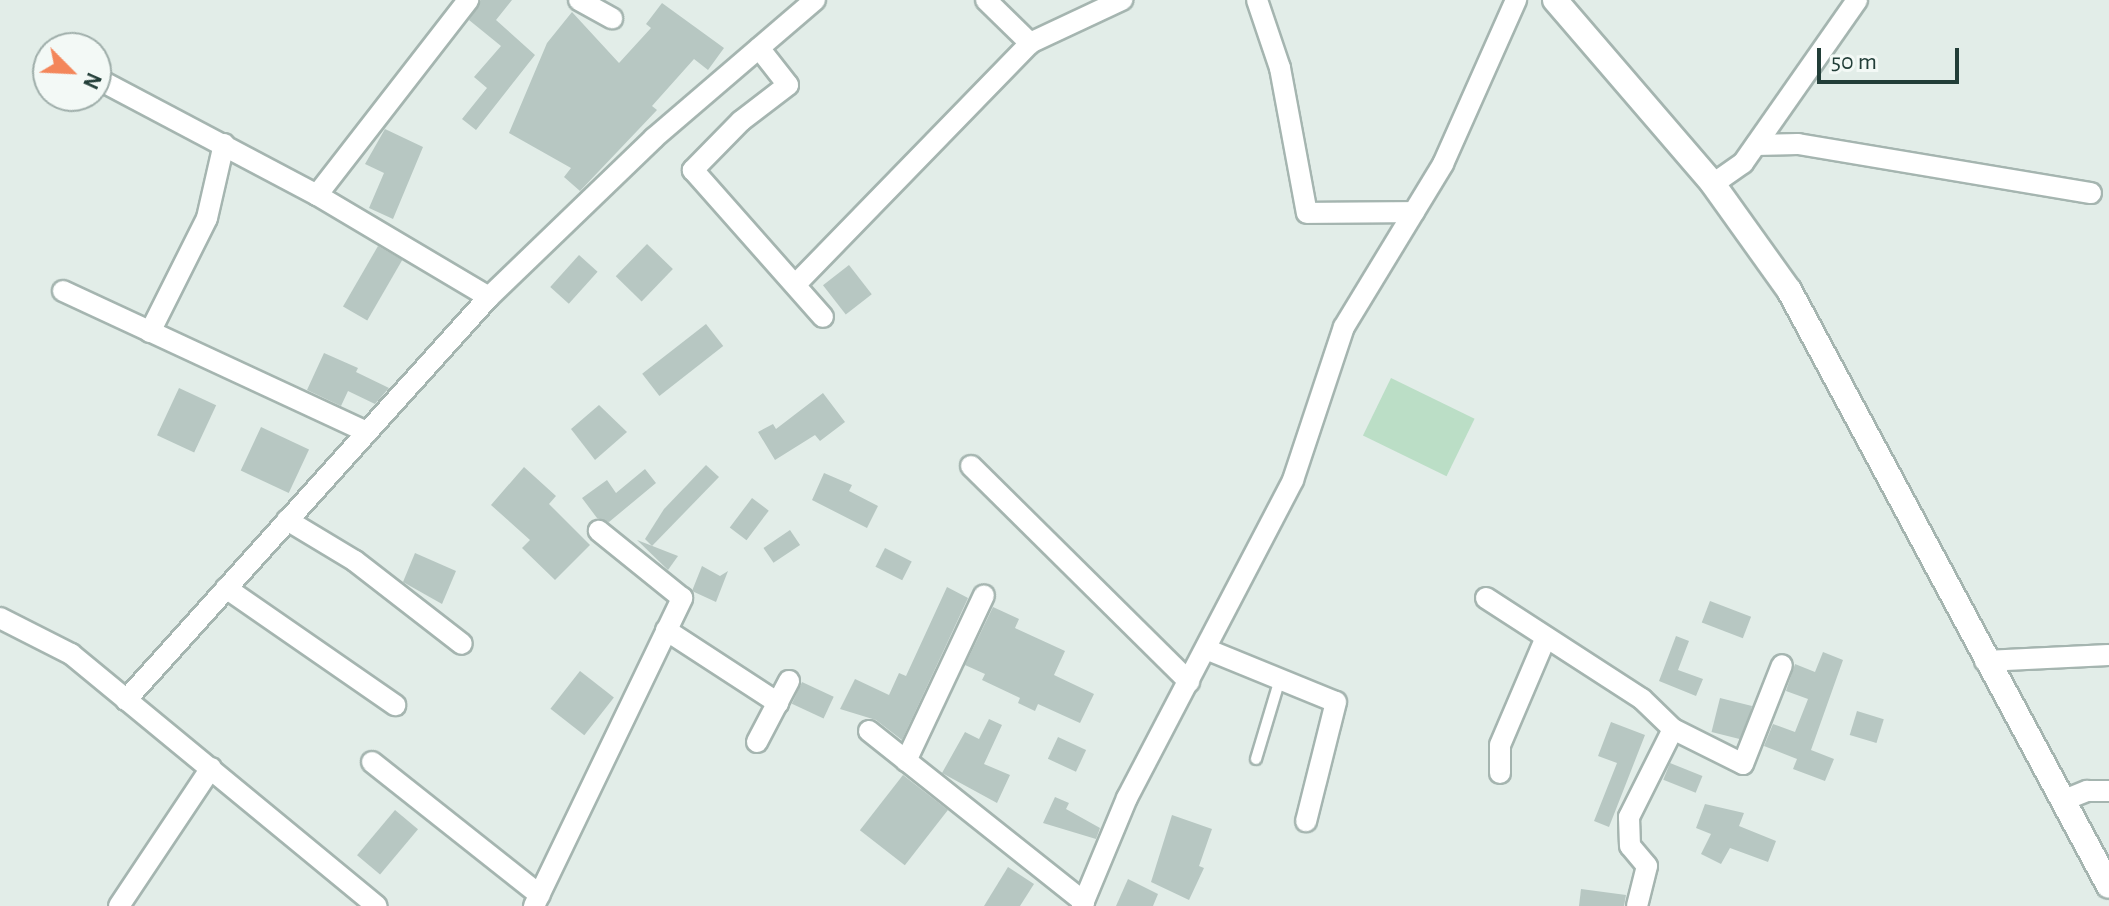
<!DOCTYPE html>
<style>
body{margin:0}
#map{position:relative;width:2109px;height:906px;overflow:hidden;background:#e2ede8;font-family:"Alegreya Sans",sans-serif}
div>[style]{position:absolute}
[style*='--x']{left:calc(var(--x)*1px);top:calc(var(--y)*1px);width:calc(var(--w)*1px);rotate:calc(var(--a)*1deg)}
.green>*{inset:0;background:#bbdec6;transform-origin:0 0}
.building>*{inset:0;background:#b7c7c2;transform-origin:0 0}
.roads{filter:drop-shadow(2px 0 #a5b5b0) drop-shadow(-2px 0 #a5b5b0) drop-shadow(0 2px #a5b5b0) drop-shadow(0 -2px #a5b5b0)}
.lane>*{height:10px;margin:-5px;padding:0 5px;transform-origin:5px;border-radius:5px;background:#fff}
.street>*{height:20px;margin:-10px;padding:0 10px;transform-origin:10px;border-radius:10px;background:#fff}
.secondary>*{height:24px;margin:-12px;padding:0 12px;transform-origin:12px;border-radius:12px;background:#fff}
span{translate:-50% -50%;white-space:nowrap;text-align:center;line-height:1.15;-webkit-text-stroke:6px #f3f9f6;paint-order:stroke}
.north{position:absolute;left:32px;top:32px;width:80px;height:80px;box-sizing:border-box;background:#f3f9f6;border:2px solid #9faeaa;border-radius:50%;rotate:114deg;font-size:22px;font-weight:700;line-height:32px;text-align:center;color:#223e38}
.north::after{content:'';display:block;margin:auto;width:28px;height:36px;background:#f3865a;clip-path:polygon(50% 0,100% 100%,50% 72%,0 100%)}
.scale{position:absolute;left:1817px;top:48px;width:142px;height:36px;box-sizing:border-box;border:4px solid #223e38;border-top:0;padding-left:10px;font-size:24px;line-height:28px;white-space:nowrap;color:#223e38;-webkit-text-stroke:6px #f3f9f6;paint-order:stroke}
</style>
<div id="map">
<div class="green">
<i style="left:1391px;top:378px;width:93px;height:64px;rotate:26deg"></i>
</div>
<div class="building">
<i style="clip-path:polygon(481px 0,512px 0,496px 20px,535px 55px,476px 130px,462px 119px,487px 88px,474px 77px,501px 46px,469px 20px)"></i>
<i style="clip-path:polygon(662px 3px,724px 48px,708px 70px,694px 59px,652px 106px,657px 110px,580px 191px,564px 177px,571px 168px,509px 133px,547px 43px,572px 12px,619px 63px,651px 28px,646px 24px)"></i>
<i style="clip-path:polygon(385px 129px,423px 147px,393px 219px,369px 208px,384px 173px,365px 164px)"></i>
<i style="left:647px;top:244px;width:36px;height:45px;rotate:44deg"></i>
<i style="left:378px;top:246px;width:28px;height:70px;rotate:30deg"></i>
<i style="left:579px;top:255px;width:25px;height:43px;rotate:42deg"></i>
<i style="left:849px;top:265px;width:37px;height:33px;rotate:52deg"></i>
<i style="left:706px;top:324px;width:28px;height:81px;rotate:52deg"></i>
<i style="clip-path:polygon(324px 353px,358px 368px,356px 372px,389px 388px,375px 404px,348px 391px,341px 406px,307px 390px)"></i>
<i style="left:179px;top:388px;width:41px;height:52px;rotate:25deg"></i>
<i style="clip-path:polygon(823px 393px,845px 422px,820px 441px,815px 435px,775px 460px,758px 432px,773px 424px,776px 429px)"></i>
<i style="clip-path:polygon(599px 405px,627px 432px,595px 460px,571px 429px)"></i>
<i style="left:261px;top:427px;width:53px;height:48px;rotate:25deg"></i>
<i style="clip-path:polygon(706px 465px,719px 477px,652px 546px,645px 539px,664px 509px)"></i>
<i style="clip-path:polygon(524px 467px,556px 496px,549px 504px,590px 545px,555px 580px,522px 548px,530px 540px,491px 505px)"></i>
<i style="clip-path:polygon(645px 469px,656px 483px,609px 522px,597px 518px,582px 498px,607px 480px,616px 493px)"></i>
<i style="clip-path:polygon(824px 473px,852px 485px,849px 491px,878px 506px,867px 528px,812px 500px)"></i>
<i style="left:752px;top:498px;width:21px;height:37px;rotate:37deg"></i>
<i style="left:790px;top:530px;width:18px;height:32px;rotate:56deg"></i>
<i style="clip-path:polygon(637px 540px,678px 556px,668px 570px)"></i>
<i style="left:885px;top:548px;width:30px;height:21px;rotate:27deg"></i>
<i style="clip-path:polygon(415px 553px,456px 571px,442px 604px,403px 582px)"></i>
<i style="clip-path:polygon(702px 566px,720px 576px,728px 571px,716px 602px,692px 591px)"></i>
<i style="clip-path:polygon(947px 587px,968px 598px,902px 740px,876px 720px,840px 709px,855px 679px,889px 695px,899px 673px,906px 676px)"></i>
<i style="left:1710px;top:601px;width:44px;height:23px;rotate:21deg"></i>
<i style="clip-path:polygon(993px 607px,1019px 619px,1015px 628px,1065px 651px,1054px 675px,1094px 694px,1080px 723px,1038px 704px,1035px 711px,1018px 703px,1020px 698px,982px 680px,985px 674px,965px 665px)"></i>
<i style="clip-path:polygon(1676px 636px,1689px 641px,1678px 670px,1703px 679px,1696px 696px,1659px 681px)"></i>
<i style="clip-path:polygon(1823px 652px,1843px 660px,1811px 750px,1834px 759px,1825px 781px,1793px 769px,1797px 759px,1764px 746px,1773px 724px,1795px 732px,1808px 699px,1786px 691px,1795px 664px,1815px 672px)"></i>
<i style="left:580px;top:671px;width:43px;height:48px;rotate:38deg"></i>
<i style="left:802px;top:682px;width:35px;height:24px;rotate:25deg"></i>
<i style="left:1720px;top:698px;width:33px;height:35px;rotate:14deg"></i>
<i style="left:1857px;top:711px;width:28px;height:25px;rotate:17deg"></i>
<i style="clip-path:polygon(989px 719px,1002px 725px,984px 764px,1010px 775px,997px 803px,942px 773px,965px 732px,979px 739px)"></i>
<i style="clip-path:polygon(1611px 722px,1645px 735px,1609px 827px,1594px 821px,1617px 763px,1598px 756px)"></i>
<i style="left:1058px;top:737px;width:31px;height:24px;rotate:25deg"></i>
<i style="left:1670px;top:763px;width:35px;height:18px;rotate:22deg"></i>
<i style="left:903px;top:775px;width:57px;height:70px;rotate:38deg"></i>
<i style="clip-path:polygon(1055px 797px,1069px 803px,1066px 809px,1100px 828px,1096px 839px,1043px 823px)"></i>
<i style="clip-path:polygon(1705px 804px,1744px 813px,1739px 826px,1776px 841px,1768px 862px,1730px 848px,1721px 864px,1701px 854px,1711px 834px,1696px 828px)"></i>
<i style="left:395px;top:810px;width:30px;height:59px;rotate:40deg"></i>
<i style="clip-path:polygon(1172px 815px,1212px 829px,1199px 866px,1204px 868px,1189px 900px,1151px 882px)"></i>
<i style="clip-path:polygon(1008px 867px,1034px 884px,1020px 906px,984px 906px)"></i>
<i style="clip-path:polygon(1128px 879px,1158px 894px,1153px 906px,1116px 906px)"></i>
<i style="clip-path:polygon(1581px 889px,1626px 895px,1624px 906px,1579px 906px)"></i>
</div>
<div class="roads">
<div class="lane">
<i style="--x:1256;--y:759;--w:84;--a:-73.3"></i>
</div>
<div class="street">
<i style="--x:579;--y:0;--w:38;--a:29"></i>
<i style="--x:986;--y:0;--w:62;--a:44.3"></i>
<i style="--x:1257;--y:0;--w:72;--a:71.3"></i>
<i style="--x:1280;--y:68;--w:147;--a:79.5"></i>
<i style="--x:1307;--y:213;--w:107;--a:-0.5"></i>
<i style="--x:759;--y:48;--w:47;--a:51.9"></i>
<i style="--x:788;--y:85;--w:59;--a:142.5"></i>
<i style="--x:741;--y:121;--w:69;--a:134.4"></i>
<i style="--x:693;--y:170;--w:196;--a:48.5"></i>
<i style="--x:96;--y:78;--w:250;--a:27.9"></i>
<i style="--x:317;--y:195;--w:200;--a:30.7"></i>
<i style="--x:1756;--y:145;--w:42;--a:-1.4"></i>
<i style="--x:1798;--y:144;--w:297;--a:9.5"></i>
<i style="--x:1713;--y:184;--w:37;--a:-35"></i>
<i style="--x:1743;--y:163;--w:199;--a:-55"></i>
<i style="--x:317;--y:195;--w:247;--a:-52.2"></i>
<i style="--x:796;--y:284;--w:336;--a:-45.8"></i>
<i style="--x:1030;--y:43;--w:102;--a:-25.1"></i>
<i style="--x:63;--y:291;--w:335;--a:24.9"></i>
<i style="--x:150;--y:332;--w:127;--a:-63.4"></i>
<i style="--x:207;--y:218;--w:76;--a:-77.1"></i>
<i style="--x:971;--y:466;--w:307;--a:44.7"></i>
<i style="--x:287;--y:520;--w:79;--a:31.1"></i>
<i style="--x:355;--y:561;--w:135;--a:37.8"></i>
<i style="--x:226;--y:588;--w:206;--a:34.7"></i>
<i style="--x:1486;--y:598;--w:186;--a:32.9"></i>
<i style="--x:1642;--y:699;--w:43;--a:44.1"></i>
<i style="--x:1673;--y:729;--w:78;--a:26.6"></i>
<i style="--x:1743;--y:764;--w:106;--a:-68.5"></i>
<i style="--x:0;--y:618;--w:80;--a:26.9"></i>
<i style="--x:71;--y:654;--w:396;--a:39.5"></i>
<i style="--x:666;--y:630;--w:134;--a:33.1"></i>
<i style="--x:1206;--y:649;--w:140;--a:22.2"></i>
<i style="--x:1336;--y:702;--w:123;--a:104.1"></i>
<i style="--x:1985;--y:661;--w:124;--a:-2.8"></i>
<i style="--x:126;--y:700;--w:542;--a:-47.99"></i>
<i style="--x:489;--y:297;--w:229;--a:-43.9"></i>
<i style="--x:654;--y:138;--w:212;--a:-40.6"></i>
<i style="--x:869;--y:731;--w:275;--a:38.5"></i>
<i style="--x:757;--y:742;--w:69;--a:-62.3"></i>
<i style="--x:906;--y:761;--w:183;--a:-64.8"></i>
<i style="--x:372;--y:762;--w:214;--a:38.4"></i>
<i style="--x:1500;--y:773;--w:28;--a:-90"></i>
<i style="--x:1500;--y:745;--w:117;--a:-66.9"></i>
<i style="--x:2062;--y:801;--w:27;--a:-22"></i>
<i style="--x:2087;--y:791;--w:22;--a:0"></i>
<i style="--x:119;--y:906;--w:166;--a:-56.3"></i>
<i style="--x:534;--y:906;--w:342;--a:-64.3"></i>
<i style="--x:682;--y:598;--w:107;--a:-141.1"></i>
<i style="--x:1082;--y:906;--w:117;--a:-67.4"></i>
<i style="--x:1127;--y:798;--w:359;--a:-62.4"></i>
<i style="--x:1293;--y:480;--w:161;--a:-71.6"></i>
<i style="--x:1344;--y:327;--w:191;--a:-58.7"></i>
<i style="--x:1443;--y:164;--w:180;--a:-66"></i>
<i style="--x:1637;--y:906;--w:41;--a:-76"></i>
<i style="--x:1647;--y:866;--w:26;--a:-130"></i>
<i style="--x:1630;--y:846;--w:29;--a:-92"></i>
<i style="--x:1629;--y:817;--w:98;--a:-63.4"></i>
</div>
<div class="secondary">
<i style="--x:1555;--y:0;--w:243;--a:49.3"></i>
<i style="--x:1713;--y:184;--w:130;--a:54.4"></i>
<i style="--x:1789;--y:290;--w:676;--a:61.77"></i>
</div>
</div>
<div class="north">N</div>
<div class="scale">50 m</div>
</div>
